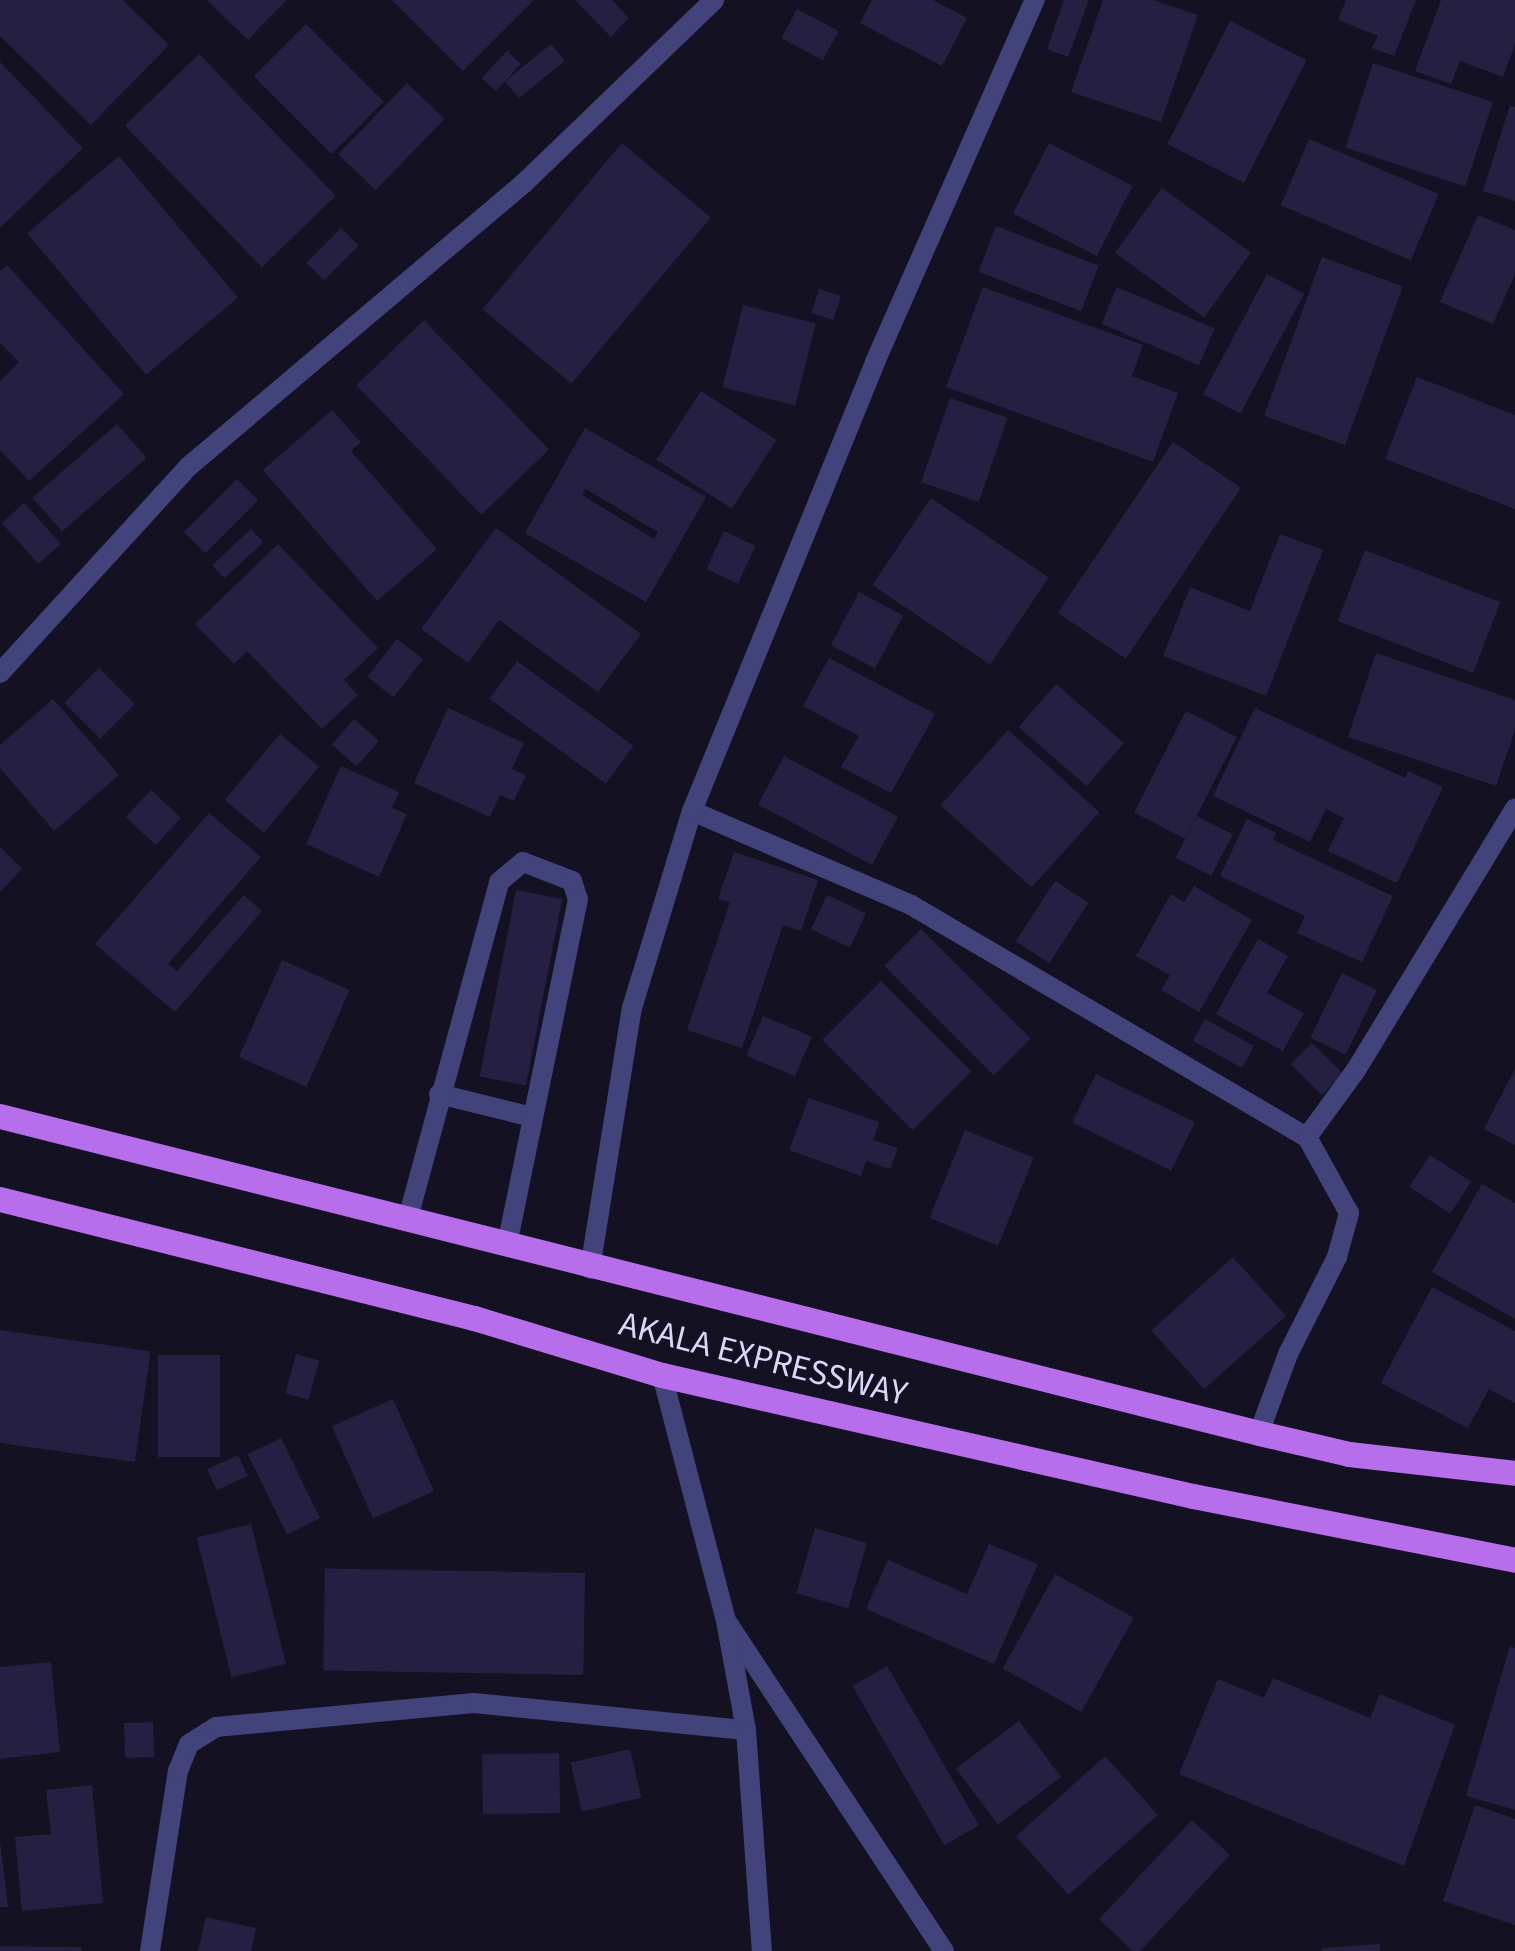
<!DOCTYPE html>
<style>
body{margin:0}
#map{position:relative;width:1515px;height:1951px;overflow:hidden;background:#131122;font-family:"Source Sans 3",sans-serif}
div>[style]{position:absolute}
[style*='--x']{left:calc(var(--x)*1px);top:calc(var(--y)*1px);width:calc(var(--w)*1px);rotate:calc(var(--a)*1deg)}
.building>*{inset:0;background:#252041;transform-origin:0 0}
.service>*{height:20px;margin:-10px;padding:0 10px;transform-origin:10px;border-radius:10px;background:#43437b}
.minor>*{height:20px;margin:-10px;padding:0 10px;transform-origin:10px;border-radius:10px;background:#43437b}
.tertiary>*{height:20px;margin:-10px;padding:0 10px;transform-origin:10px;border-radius:10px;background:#43437b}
.primary>*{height:25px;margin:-12.5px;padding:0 12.5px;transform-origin:12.5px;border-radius:12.5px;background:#b66eeb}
span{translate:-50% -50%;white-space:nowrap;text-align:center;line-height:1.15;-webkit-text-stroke:8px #131122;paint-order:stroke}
.street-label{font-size:35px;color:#dad8fa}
</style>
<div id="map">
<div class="building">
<i style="clip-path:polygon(0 0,123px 0,169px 45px,91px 125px,0 36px)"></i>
<i style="clip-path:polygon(207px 0,287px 0,248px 40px)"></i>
<i style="clip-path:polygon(392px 0,534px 0,463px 71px)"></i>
<i style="clip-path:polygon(575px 0,612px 0,629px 18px,611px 37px)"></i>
<i style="clip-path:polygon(872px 0,933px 0,967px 18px,942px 66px,860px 23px)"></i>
<i style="clip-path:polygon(1064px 0,1089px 0,1068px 57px,1047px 49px)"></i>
<i style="clip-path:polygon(1103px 0,1153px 0,1198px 15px,1161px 122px,1071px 92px)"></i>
<i style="clip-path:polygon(1346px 0,1416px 0,1394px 56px,1372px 48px,1378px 36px,1338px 20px)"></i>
<i style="clip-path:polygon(1441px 0,1515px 0,1515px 44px,1503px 77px,1460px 61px,1451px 84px,1415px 71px)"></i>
<i style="left:797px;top:9px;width:47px;height:33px;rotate:28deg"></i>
<i style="left:1230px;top:21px;width:86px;height:138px;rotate:27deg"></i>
<i style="left:306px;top:24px;width:110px;height:74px;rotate:45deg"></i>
<i style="left:551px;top:44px;width:22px;height:59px;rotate:51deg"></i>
<i style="left:507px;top:51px;width:19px;height:37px;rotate:43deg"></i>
<i style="left:199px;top:54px;width:197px;height:103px;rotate:46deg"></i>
<i style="clip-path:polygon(0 62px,83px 148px,0 228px)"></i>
<i style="left:1373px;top:63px;width:126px;height:89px;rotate:18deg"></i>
<i style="left:407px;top:83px;width:52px;height:99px;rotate:44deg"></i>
<i style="clip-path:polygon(1510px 105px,1515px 107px,1515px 201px,1483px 191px)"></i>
<i style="left:1309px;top:139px;width:141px;height:72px;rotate:23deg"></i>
<i style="left:622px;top:143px;width:116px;height:217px;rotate:40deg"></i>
<i style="left:1049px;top:143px;width:94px;height:79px;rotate:27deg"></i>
<i style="left:119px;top:156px;width:185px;height:120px;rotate:50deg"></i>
<i style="left:1162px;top:188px;width:110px;height:80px;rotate:36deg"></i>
<i style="clip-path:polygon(1478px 215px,1515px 230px,1515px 274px,1493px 324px,1440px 302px)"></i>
<i style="left:996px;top:226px;width:110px;height:49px;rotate:21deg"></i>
<i style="left:341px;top:228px;width:25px;height:49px;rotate:45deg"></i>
<i style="left:1322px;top:257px;width:86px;height:169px;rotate:20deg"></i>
<i style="clip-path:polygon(7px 265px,124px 394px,29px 481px,0 450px,0 381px,19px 362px,0 343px,0 271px)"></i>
<i style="left:1267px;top:274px;width:42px;height:136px;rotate:28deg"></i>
<i style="clip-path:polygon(983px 287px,1143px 345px,1132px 376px,1178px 393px,1153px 462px,946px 387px)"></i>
<i style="left:1117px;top:287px;width:106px;height:40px;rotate:23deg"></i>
<i style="left:819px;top:289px;width:23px;height:25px;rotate:18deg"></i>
<i style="left:743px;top:305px;width:75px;height:85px;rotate:14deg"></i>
<i style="left:424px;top:320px;width:180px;height:94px;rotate:46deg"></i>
<i style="clip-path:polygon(1417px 377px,1515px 415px,1515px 509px,1385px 459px)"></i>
<i style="left:701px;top:391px;width:90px;height:82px;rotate:33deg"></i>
<i style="left:950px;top:398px;width:61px;height:89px;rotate:19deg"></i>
<i style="clip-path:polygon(332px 410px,361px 442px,351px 451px,437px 549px,377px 601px,263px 470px)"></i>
<i style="left:117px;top:424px;width:45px;height:112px;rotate:49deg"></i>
<i style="clip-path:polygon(evenodd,585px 428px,706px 497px,646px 602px,525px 533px,585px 428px,586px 489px,658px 532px,654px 539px,582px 495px,586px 489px)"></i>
<i style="left:1173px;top:442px;width:82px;height:206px;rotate:34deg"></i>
<i style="left:237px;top:479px;width:30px;height:75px;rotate:45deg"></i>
<i style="left:931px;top:498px;width:142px;height:105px;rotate:34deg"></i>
<i style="left:24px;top:503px;width:55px;height:30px;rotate:48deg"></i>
<i style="clip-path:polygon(496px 528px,641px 634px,598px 692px,499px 620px,468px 663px,421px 629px)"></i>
<i style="left:251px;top:529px;width:18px;height:53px;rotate:47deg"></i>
<i style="left:724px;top:531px;width:35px;height:42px;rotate:25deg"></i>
<i style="clip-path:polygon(1280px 534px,1323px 550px,1266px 696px,1163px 656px,1190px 587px,1250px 611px)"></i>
<i style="clip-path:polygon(278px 544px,378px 648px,344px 680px,358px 695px,322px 729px,247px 651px,234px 664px,195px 624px)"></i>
<i style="left:1365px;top:550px;width:145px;height:76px;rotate:21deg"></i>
<i style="left:859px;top:592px;width:50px;height:60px;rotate:28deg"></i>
<i style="left:397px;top:639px;width:33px;height:48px;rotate:38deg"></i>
<i style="clip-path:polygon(1376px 653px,1515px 700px,1515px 730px,1496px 786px,1348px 737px)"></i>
<i style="clip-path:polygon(829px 658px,935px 714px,891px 793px,841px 767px,859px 736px,803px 706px)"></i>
<i style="left:517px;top:661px;width:144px;height:47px;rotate:36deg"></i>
<i style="left:99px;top:668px;width:51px;height:49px;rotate:45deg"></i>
<i style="left:1056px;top:684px;width:90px;height:57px;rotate:41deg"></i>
<i style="clip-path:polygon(53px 699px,119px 775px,54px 831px,0 768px,0 745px)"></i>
<i style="clip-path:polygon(448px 708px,524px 743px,512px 769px,526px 775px,514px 801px,500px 795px,490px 817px,414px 783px)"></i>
<i style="clip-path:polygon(1255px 708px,1405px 778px,1408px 771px,1443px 787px,1397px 883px,1328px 851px,1344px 818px,1326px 809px,1310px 842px,1213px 796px)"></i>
<i style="left:1186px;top:711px;width:57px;height:114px;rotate:27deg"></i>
<i style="left:354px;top:719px;width:33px;height:34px;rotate:41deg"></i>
<i style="left:1008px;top:730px;width:123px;height:101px;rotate:42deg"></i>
<i style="left:280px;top:734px;width:51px;height:86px;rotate:40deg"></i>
<i style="left:784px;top:756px;width:129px;height:55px;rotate:28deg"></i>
<i style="clip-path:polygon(341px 766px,399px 792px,392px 808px,407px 814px,379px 877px,306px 844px)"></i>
<i style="left:151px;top:790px;width:41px;height:37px;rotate:43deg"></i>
<i style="clip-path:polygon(209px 813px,261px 857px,168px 964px,177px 971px,244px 895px,262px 911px,175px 1012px,95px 944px)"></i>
<i style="left:1197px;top:816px;width:40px;height:47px;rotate:27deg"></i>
<i style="clip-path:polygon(1247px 819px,1276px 833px,1273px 840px,1393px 896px,1362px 962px,1297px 933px,1305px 916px,1220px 876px)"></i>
<i style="clip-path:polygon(0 847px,22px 869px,0 892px)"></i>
<i style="clip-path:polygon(734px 852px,818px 880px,801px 931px,783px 925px,742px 1048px,687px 1030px,730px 902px,718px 899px)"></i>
<i style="left:1055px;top:881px;width:40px;height:72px;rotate:33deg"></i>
<i style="clip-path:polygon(1194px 886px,1252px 920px,1199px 1012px,1161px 990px,1170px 975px,1136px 956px,1171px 894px,1184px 902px)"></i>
<i style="left:516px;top:890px;width:47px;height:190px;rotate:11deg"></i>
<i style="left:827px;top:895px;width:43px;height:38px;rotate:25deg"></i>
<i style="left:921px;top:929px;width:155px;height:52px;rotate:45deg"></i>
<i style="clip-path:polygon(1258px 939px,1288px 956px,1267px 993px,1304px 1013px,1283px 1051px,1216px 1014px)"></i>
<i style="left:282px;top:960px;width:74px;height:106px;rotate:24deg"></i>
<i style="left:1342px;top:973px;width:39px;height:72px;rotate:26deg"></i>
<i style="left:881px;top:981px;width:128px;height:83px;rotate:45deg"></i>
<i style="left:763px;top:1016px;width:53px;height:43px;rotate:23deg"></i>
<i style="left:1205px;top:1019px;width:56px;height:25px;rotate:29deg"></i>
<i style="left:1312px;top:1043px;width:44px;height:30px;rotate:45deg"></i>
<i style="clip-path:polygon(1515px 1069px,1515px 1145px,1484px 1129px)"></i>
<i style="left:1096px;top:1074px;width:110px;height:54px;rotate:26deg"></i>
<i style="clip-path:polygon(809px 1098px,879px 1122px,873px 1140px,898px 1148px,890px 1169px,866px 1161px,861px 1176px,789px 1150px)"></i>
<i style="left:965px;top:1130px;width:74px;height:95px;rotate:22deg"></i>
<i style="left:1430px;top:1155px;width:49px;height:38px;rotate:33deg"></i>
<i style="clip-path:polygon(1482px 1184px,1515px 1203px,1515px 1319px,1432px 1272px)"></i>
<i style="left:1233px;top:1257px;width:79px;height:110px;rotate:48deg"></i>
<i style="clip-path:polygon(1432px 1287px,1515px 1331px,1515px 1403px,1489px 1389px,1468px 1428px,1381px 1383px)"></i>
<i style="left:0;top:1330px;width:152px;height:112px;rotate:8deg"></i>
<i style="left:296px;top:1354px;width:24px;height:41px;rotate:15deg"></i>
<i style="left:220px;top:1355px;width:102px;height:62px;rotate:90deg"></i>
<i style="left:393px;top:1399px;width:101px;height:67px;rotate:66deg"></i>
<i style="left:281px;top:1438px;width:89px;height:37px;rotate:64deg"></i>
<i style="left:238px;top:1455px;width:23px;height:34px;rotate:65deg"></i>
<i style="left:251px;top:1524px;width:144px;height:56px;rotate:76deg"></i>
<i style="left:815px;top:1528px;width:54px;height:68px;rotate:16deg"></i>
<i style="clip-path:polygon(989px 1544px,1038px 1564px,994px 1664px,866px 1609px,888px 1560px,967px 1594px)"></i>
<i style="left:585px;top:1573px;width:102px;height:260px;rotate:91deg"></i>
<i style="left:1055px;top:1574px;width:90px;height:108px;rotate:29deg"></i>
<i style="clip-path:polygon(1510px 1646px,1515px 1648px,1515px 1810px,1466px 1796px)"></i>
<i style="clip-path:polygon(51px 1662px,60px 1752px,0 1759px,0 1667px)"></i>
<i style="left:887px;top:1666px;width:184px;height:40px;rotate:60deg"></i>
<i style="clip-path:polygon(1273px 1678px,1370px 1718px,1380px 1694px,1455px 1725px,1404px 1866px,1179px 1774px,1218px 1679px,1264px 1698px)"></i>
<i style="left:1019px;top:1721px;width:70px;height:79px;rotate:53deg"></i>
<i style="left:153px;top:1722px;width:35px;height:29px;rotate:88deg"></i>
<i style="left:630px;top:1749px;width:50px;height:61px;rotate:77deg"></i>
<i style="left:559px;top:1753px;width:60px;height:77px;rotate:89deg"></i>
<i style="left:1105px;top:1756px;width:79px;height:120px;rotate:48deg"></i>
<i style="clip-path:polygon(92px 1785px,103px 1903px,22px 1911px,15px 1837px,51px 1834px,46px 1790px)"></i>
<i style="clip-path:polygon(1475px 1805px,1515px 1819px,1515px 1925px,1443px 1901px)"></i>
<i style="clip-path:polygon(1192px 1820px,1230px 1855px,1140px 1951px,1133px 1951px,1099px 1919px)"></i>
<i style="clip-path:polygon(0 1841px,8px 1907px,0 1907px)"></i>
<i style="clip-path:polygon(206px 1917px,256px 1928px,251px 1951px,198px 1951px)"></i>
<i style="clip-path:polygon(1380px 1944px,1380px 1951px,1322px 1951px,1322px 1948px)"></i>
<i style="clip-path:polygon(0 1946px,82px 1947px,81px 1951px,0 1951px)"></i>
</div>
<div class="service">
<i style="--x:439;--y:1094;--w:96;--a:13.9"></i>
<i style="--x:408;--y:1218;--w:348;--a:-74.8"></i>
<i style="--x:499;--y:882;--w:31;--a:-40"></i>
<i style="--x:523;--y:862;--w:53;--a:21.2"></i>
<i style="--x:572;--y:881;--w:19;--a:72"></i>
<i style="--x:578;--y:899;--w:354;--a:101.6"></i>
</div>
<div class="minor">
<i style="--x:0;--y:673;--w:279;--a:-47.6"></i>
<i style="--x:188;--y:467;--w:440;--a:-40.2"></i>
<i style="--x:524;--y:183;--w:264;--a:-43.9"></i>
<i style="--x:692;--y:811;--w:238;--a:23.2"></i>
<i style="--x:911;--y:905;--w:459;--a:30.4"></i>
<i style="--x:1307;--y:1137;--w:83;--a:-53.8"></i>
<i style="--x:1356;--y:1070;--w:306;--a:-58.7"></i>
<i style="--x:1259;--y:1433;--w:84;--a:-69.8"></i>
<i style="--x:1288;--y:1354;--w:109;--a:-63.2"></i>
<i style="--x:1337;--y:1257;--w:46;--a:-74.7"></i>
<i style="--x:1349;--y:1213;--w:87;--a:-118.9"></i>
<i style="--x:727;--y:1622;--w:394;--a:56.6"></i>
<i style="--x:150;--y:1951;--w:182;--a:-81.2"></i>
<i style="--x:178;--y:1771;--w:29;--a:-68"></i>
<i style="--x:189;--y:1744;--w:32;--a:-32"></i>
<i style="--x:216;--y:1727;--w:259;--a:-5.3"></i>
<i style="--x:474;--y:1703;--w:273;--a:5.7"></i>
</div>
<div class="tertiary">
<i style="--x:590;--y:1269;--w:264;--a:-80.9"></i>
<i style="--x:632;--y:1008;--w:206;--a:-73.1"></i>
<i style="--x:692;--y:811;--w:485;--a:-67.8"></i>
<i style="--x:875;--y:362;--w:396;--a:-66.2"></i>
<i style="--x:662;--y:1375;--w:254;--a:75.4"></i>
<i style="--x:726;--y:1621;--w:111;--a:79.6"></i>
<i style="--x:746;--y:1730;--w:222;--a:85.9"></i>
</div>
<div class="primary">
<i style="--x:0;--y:1116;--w:1298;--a:14.13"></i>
<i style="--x:1259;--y:1433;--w:92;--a:13.1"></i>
<i style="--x:1349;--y:1454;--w:167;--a:6.5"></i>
<i style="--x:0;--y:1199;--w:489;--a:14.1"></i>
<i style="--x:474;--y:1318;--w:196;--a:16.9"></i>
<i style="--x:662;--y:1375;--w:545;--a:12.84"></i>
<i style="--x:1193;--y:1496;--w:328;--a:11.2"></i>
</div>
<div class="street-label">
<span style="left:763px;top:1359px;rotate:14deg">AKALA EXPRESSWAY</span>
</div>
</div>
